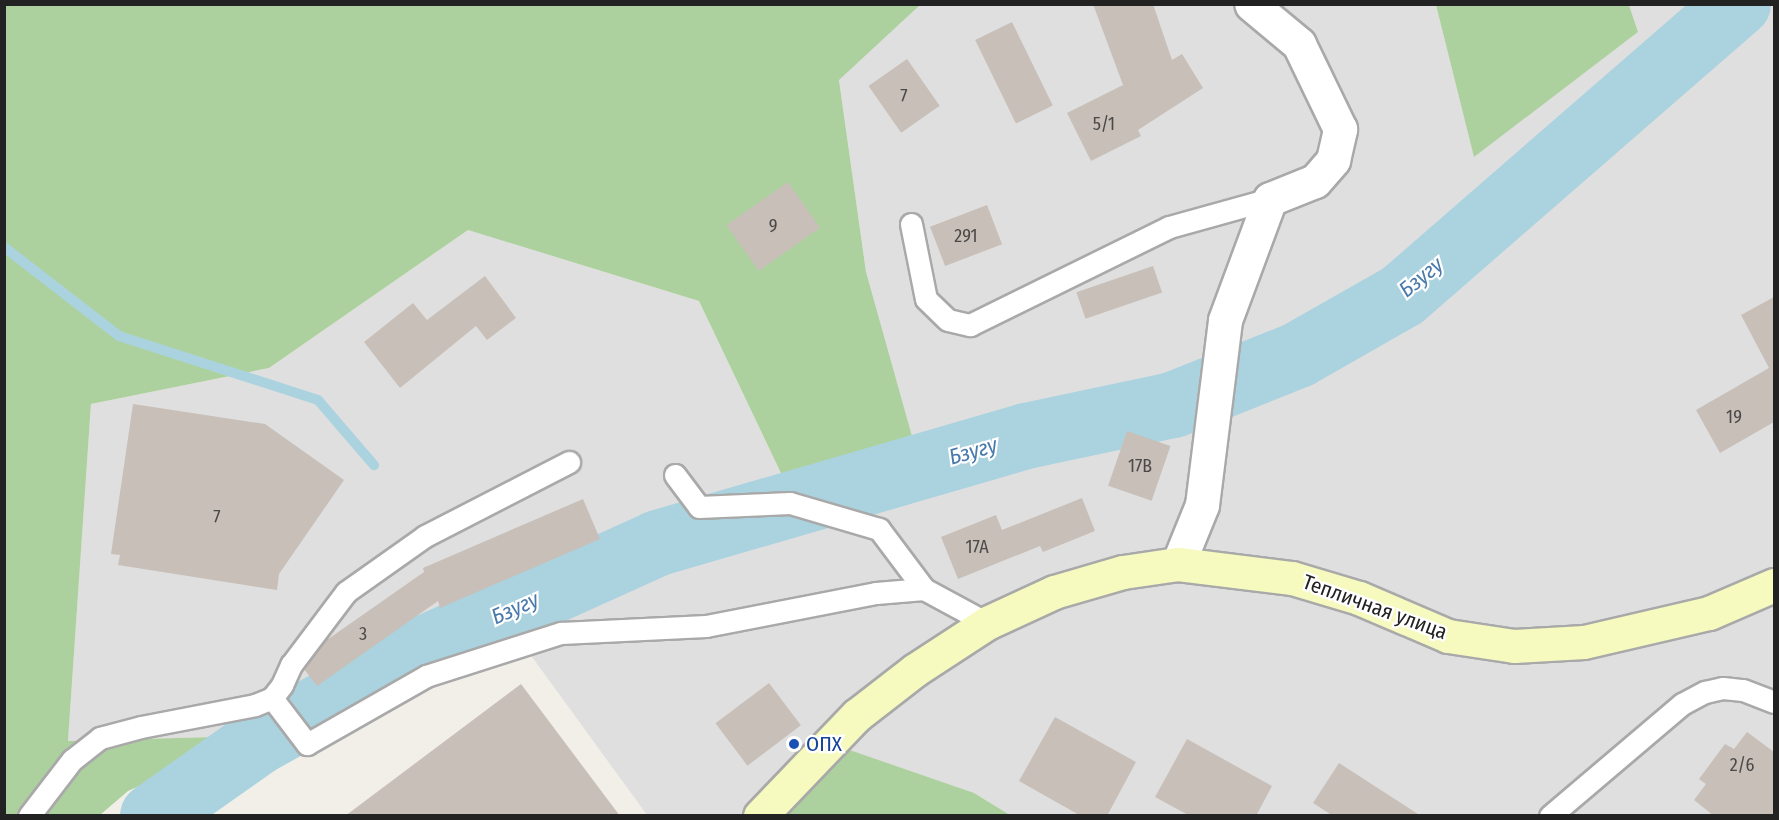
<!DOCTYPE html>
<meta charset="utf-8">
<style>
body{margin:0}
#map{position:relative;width:1779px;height:820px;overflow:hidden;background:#f2efe9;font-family:"Fira Sans Condensed",sans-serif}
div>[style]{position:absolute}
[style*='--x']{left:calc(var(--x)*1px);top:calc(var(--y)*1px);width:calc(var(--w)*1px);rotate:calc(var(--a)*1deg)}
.residential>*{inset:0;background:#e0dfdf}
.forest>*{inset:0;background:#add19e}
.stream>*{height:10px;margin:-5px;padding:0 5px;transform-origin:5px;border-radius:5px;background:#aad3df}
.river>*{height:66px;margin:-33px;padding:0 33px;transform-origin:33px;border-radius:33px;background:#aad3df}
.building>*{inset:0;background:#c7bfb8;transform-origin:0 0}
.roads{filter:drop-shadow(2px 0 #a9a9a9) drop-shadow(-2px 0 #a9a9a9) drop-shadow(0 2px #a9a9a9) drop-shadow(0 -2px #a9a9a9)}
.lane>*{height:21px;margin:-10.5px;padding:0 10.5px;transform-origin:10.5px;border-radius:10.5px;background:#fff}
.street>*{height:33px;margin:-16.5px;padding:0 16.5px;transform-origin:16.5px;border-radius:16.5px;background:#fff}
.secondary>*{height:33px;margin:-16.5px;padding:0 16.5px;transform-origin:16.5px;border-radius:16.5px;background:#f7fabf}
.dots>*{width:16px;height:16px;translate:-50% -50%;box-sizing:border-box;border:3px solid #fff;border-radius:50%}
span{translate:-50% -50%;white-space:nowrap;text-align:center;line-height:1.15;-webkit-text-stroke:4.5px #fff;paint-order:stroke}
.number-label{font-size:18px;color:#4b4948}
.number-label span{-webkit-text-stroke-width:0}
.street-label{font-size:21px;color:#222}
.transit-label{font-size:21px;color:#164399}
.left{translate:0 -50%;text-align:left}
.water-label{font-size:22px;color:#4a7aab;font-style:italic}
.frame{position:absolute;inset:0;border:6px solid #222;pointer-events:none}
</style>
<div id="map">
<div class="residential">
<i style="clip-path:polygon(920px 5px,1436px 5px,1474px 156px,1638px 32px,1629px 5px,1774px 5px,1774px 815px,1010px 815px,974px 793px,778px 812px,787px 815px,647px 815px,519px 639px,325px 740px,299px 700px,250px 736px,68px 741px,91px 404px,269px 368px,468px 230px,699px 301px,798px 509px,866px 272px,839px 79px)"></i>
</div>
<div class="forest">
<i style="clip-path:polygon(5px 5px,920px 5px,839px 80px,866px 272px,927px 490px,798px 509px,699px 301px,468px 230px,269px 368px,91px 404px,68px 741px,250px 736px,128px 791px,100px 815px,5px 816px)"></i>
<i style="clip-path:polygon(1436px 5px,1629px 5px,1638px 32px,1474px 157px)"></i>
<i style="clip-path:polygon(838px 746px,974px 793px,1010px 815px,787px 816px,778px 812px)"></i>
</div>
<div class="stream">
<i style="--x:4;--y:247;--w:145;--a:37.7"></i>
<i style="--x:119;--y:336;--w:209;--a:17.8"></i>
<i style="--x:318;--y:400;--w:86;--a:49.3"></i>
</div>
<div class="river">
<i style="--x:153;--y:816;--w:128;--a:-35.2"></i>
<i style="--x:258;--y:742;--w:195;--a:-29.2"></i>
<i style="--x:428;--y:647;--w:252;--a:-24.3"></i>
<i style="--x:658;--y:543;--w:383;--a:-16.2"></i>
<i style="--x:1026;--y:436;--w:150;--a:-11.9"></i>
<i style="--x:1173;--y:405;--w:135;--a:-21.8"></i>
<i style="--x:1298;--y:355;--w:121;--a:-29.7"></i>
<i style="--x:1403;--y:295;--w:444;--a:-41"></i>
</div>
<div class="building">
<i style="clip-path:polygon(1093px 4px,1153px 4px,1172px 60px,1182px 54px,1203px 88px,1138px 130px,1141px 136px,1091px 161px,1067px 113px,1123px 85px)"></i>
<i style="left:1012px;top:22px;width:93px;height:41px;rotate:64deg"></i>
<i style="left:907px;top:59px;width:57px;height:47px;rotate:55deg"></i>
<i style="left:788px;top:182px;width:56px;height:75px;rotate:55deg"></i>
<i style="left:987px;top:205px;width:42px;height:61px;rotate:69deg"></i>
<i style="left:1153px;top:266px;width:28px;height:81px;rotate:71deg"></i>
<i style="clip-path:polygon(485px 276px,516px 318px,487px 340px,476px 326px,400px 388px,364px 342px,413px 303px,427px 320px)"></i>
<i style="clip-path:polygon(1774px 297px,1774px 422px,1720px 453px,1696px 410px,1769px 368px,1741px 315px)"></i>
<i style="clip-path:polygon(133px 404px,265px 424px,344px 480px,279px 574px,277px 590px,118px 565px,120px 555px,111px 554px)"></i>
<i style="left:1127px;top:431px;width:46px;height:58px;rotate:19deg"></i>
<i style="clip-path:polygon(1082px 498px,1095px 531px,1043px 552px,1040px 546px,958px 579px,941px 537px,996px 515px,1002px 530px)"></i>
<i style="clip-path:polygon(583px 499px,600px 539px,440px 608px,438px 601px,317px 686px,304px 669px,324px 642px,424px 572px,423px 568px)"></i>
<i style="left:769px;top:683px;width:53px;height:67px;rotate:53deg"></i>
<i style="clip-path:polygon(521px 684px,620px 816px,345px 816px)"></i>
<i style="clip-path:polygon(1055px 717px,1136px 762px,1107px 816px,1081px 816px,1019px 781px)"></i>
<i style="clip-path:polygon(1747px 732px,1774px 752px,1774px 816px,1714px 816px,1694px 800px,1706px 784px,1699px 779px,1725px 744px,1734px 749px)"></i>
<i style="clip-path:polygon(1187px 739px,1272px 786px,1256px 816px,1190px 816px,1155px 797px)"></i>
<i style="clip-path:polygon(1339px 763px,1421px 816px,1333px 816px,1313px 803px)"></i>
</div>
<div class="roads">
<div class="lane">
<i style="--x:911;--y:224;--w:76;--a:78.7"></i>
<i style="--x:926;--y:299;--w:30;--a:44"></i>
<i style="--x:948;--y:320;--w:23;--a:13"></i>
<i style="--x:970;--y:325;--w:222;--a:-26.2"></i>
<i style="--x:1169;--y:227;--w:105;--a:-15.5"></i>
<i style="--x:675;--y:475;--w:40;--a:53"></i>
<i style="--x:699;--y:507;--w:91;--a:-2.5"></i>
<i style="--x:790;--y:503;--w:93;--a:16.3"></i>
<i style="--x:879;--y:529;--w:75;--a:53.1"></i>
<i style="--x:272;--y:698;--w:58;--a:52.7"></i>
<i style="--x:307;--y:744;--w:137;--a:-29.7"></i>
<i style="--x:426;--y:676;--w:142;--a:-17.7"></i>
<i style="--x:561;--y:633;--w:145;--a:-2.8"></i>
<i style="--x:706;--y:626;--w:173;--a:-11"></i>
<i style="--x:876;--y:593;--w:48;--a:-4.8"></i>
<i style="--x:924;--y:589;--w:72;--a:28.4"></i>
<i style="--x:29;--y:816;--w:71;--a:-52.5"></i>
<i style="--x:72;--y:760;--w:36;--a:-38"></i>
<i style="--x:100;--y:738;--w:42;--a:-15"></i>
<i style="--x:141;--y:727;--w:116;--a:-10.9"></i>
<i style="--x:255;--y:705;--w:18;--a:-22"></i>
<i style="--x:272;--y:698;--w:16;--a:-52"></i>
<i style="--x:282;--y:685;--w:22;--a:-66"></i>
<i style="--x:291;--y:665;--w:91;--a:-53"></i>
<i style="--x:346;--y:592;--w:97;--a:-35.3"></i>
<i style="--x:425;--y:536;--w:162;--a:-27.2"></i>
<i style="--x:1550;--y:816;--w:173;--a:-40.3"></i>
<i style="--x:1682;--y:704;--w:26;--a:-28"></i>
<i style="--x:1705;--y:692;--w:18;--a:-13"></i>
<i style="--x:1723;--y:688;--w:20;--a:6"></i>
<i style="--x:1743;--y:690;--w:33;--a:21"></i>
</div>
<div class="street">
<i style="--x:1178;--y:564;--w:64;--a:-67.9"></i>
<i style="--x:1202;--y:505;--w:186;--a:-82.9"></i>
<i style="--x:1225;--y:320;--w:129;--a:-69.6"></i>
<i style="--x:1270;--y:199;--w:48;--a:-21.8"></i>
<i style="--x:1315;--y:181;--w:28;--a:-49"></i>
<i style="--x:1333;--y:160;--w:32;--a:-77"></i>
<i style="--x:1340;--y:129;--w:94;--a:-115.8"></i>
<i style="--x:1299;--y:44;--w:62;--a:-140.2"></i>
</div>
<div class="secondary">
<i style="--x:760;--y:816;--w:140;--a:-46.2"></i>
<i style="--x:857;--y:715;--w:73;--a:-37.8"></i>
<i style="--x:915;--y:670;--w:86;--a:-33.1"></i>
<i style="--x:987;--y:623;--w:74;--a:-24.8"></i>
<i style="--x:1054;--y:592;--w:72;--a:-16.2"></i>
<i style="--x:1123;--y:572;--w:56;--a:-8.3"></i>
<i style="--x:1178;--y:564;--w:115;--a:7"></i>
<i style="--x:1292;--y:578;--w:70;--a:16.6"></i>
<i style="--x:1359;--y:598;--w:97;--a:23.1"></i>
<i style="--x:1448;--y:636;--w:67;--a:8.6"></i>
<i style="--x:1514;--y:646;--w:70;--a:-3.3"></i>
<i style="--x:1584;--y:642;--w:128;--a:-13.1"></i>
<i style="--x:1709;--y:613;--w:71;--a:-23.3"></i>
</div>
</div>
<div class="dots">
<i style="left:794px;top:744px;background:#1a4fb4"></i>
</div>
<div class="number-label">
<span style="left:904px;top:96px">7</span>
<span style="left:1104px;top:124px">5/1</span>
<span style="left:773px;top:226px">9</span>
<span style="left:966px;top:236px">291</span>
<span style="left:1734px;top:417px">19</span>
<span style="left:1140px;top:466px">17В</span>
<span style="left:217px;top:517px">7</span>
<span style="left:977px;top:547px">17А</span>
<span style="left:363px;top:634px">3</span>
<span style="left:1742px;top:765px">2/6</span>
</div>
<div class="street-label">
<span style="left:1375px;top:607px;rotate:20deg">Тепличная улица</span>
</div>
<div class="transit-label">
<span class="left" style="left:806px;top:744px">ОПХ</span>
</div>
<div class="water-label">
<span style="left:1421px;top:277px;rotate:-39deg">Бзугу</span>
<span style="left:973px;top:451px;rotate:-16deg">Бзугу</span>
<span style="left:515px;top:608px;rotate:-24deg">Бзугу</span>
</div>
<div class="frame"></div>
</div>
